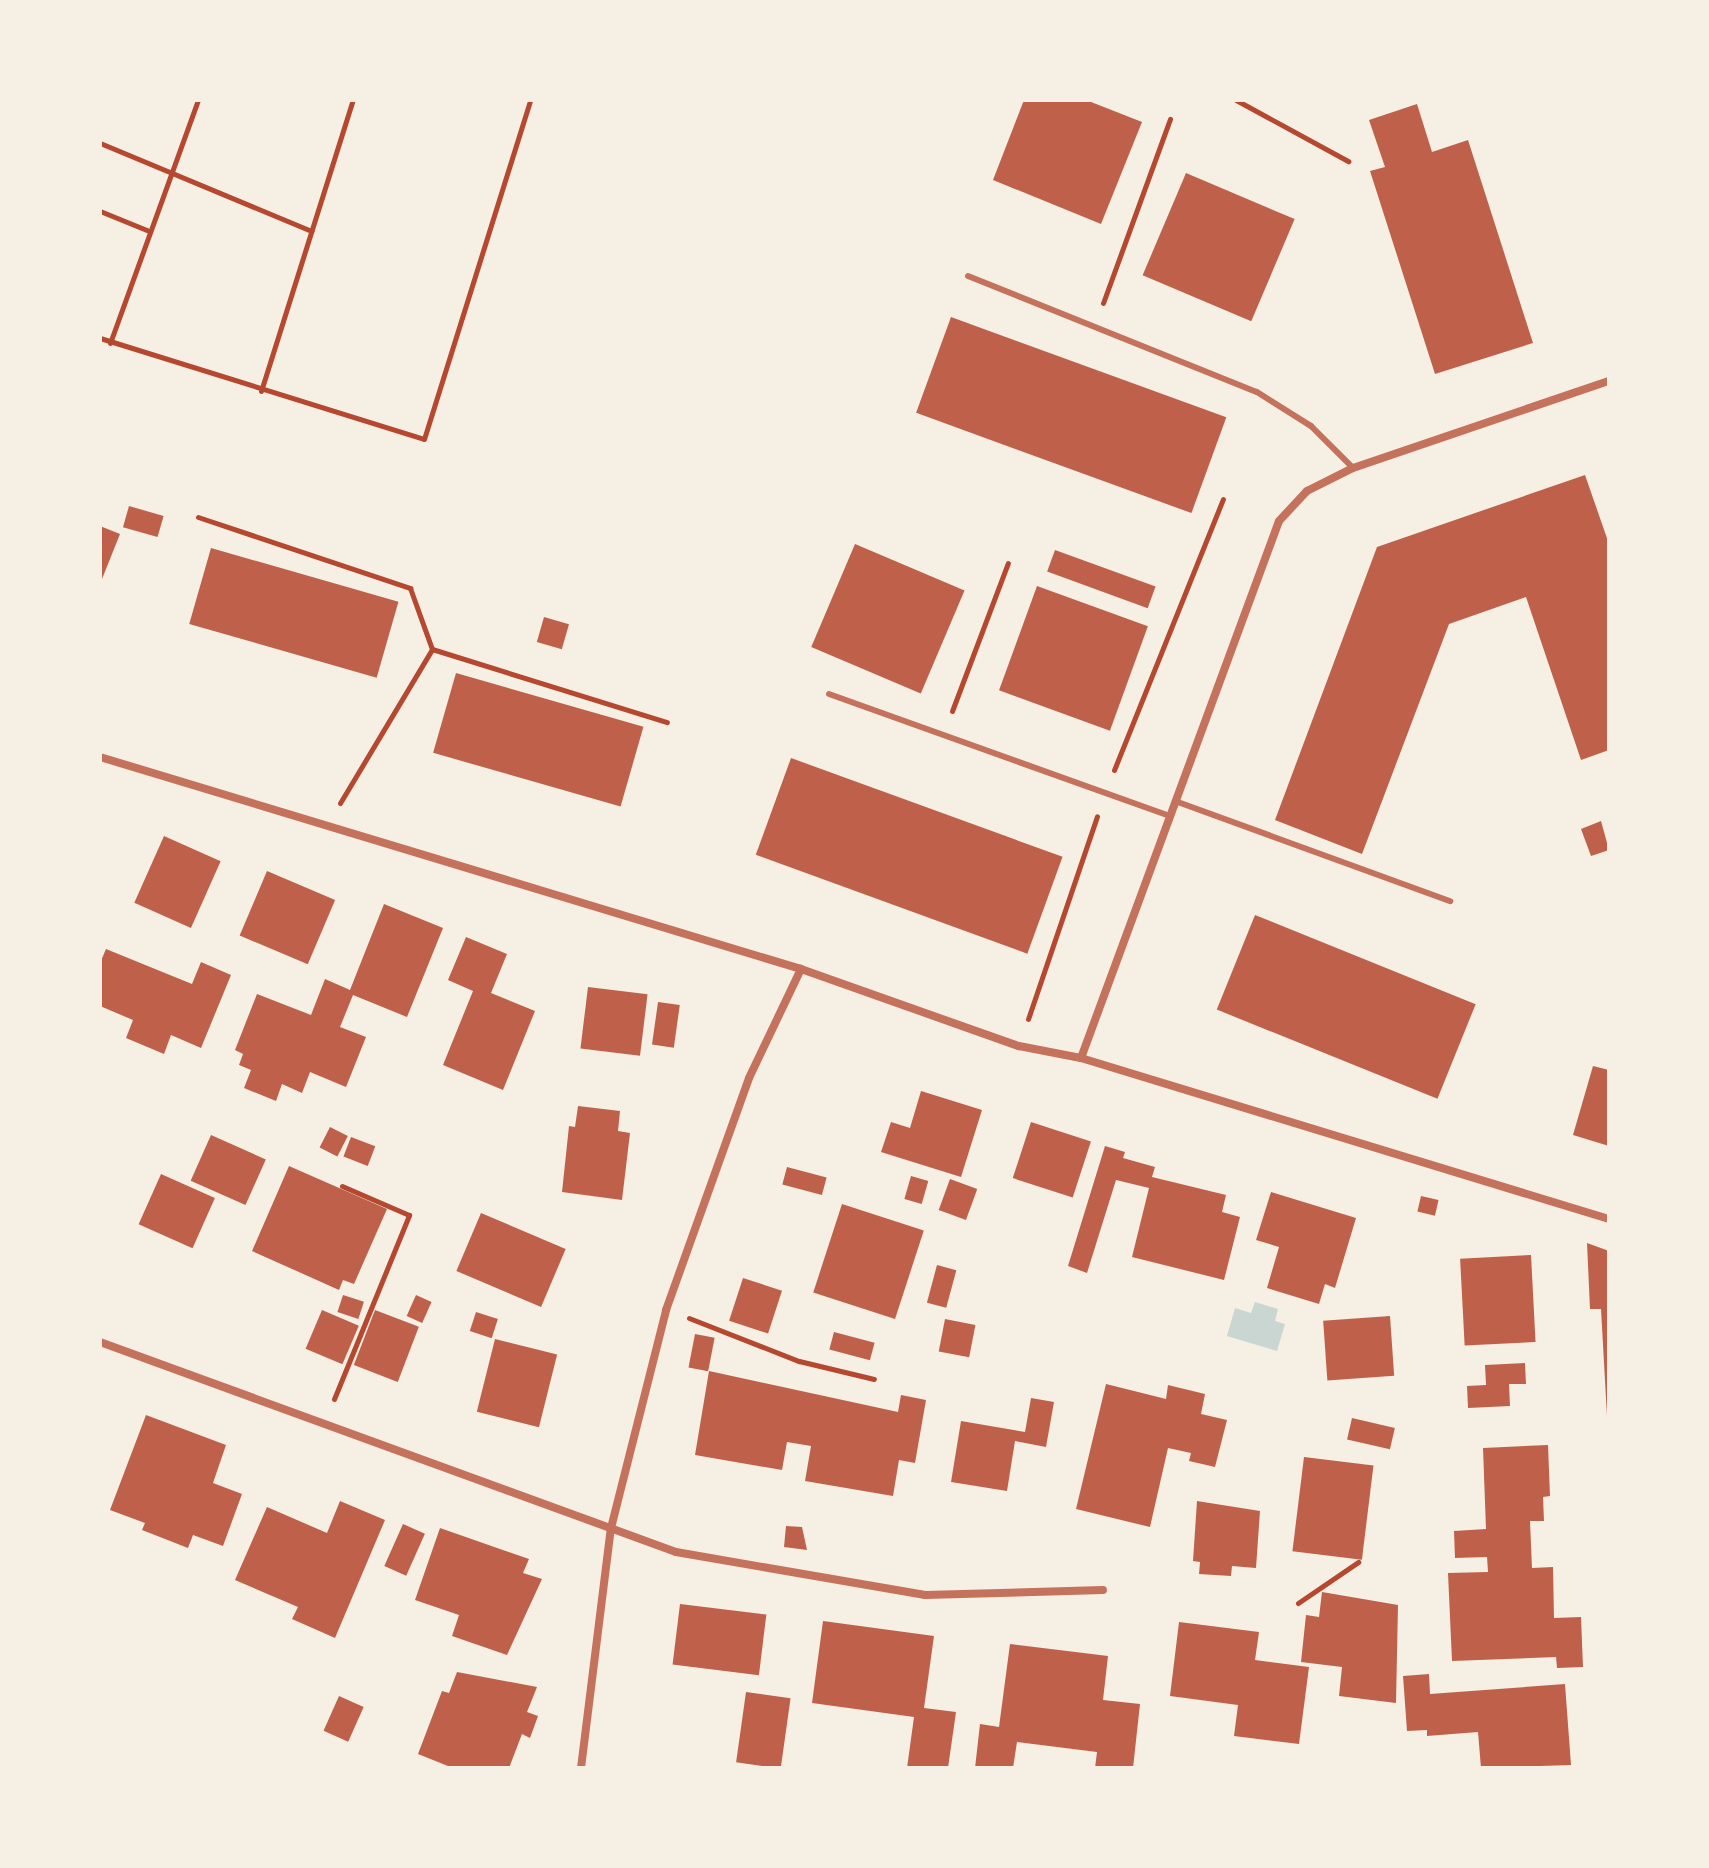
<!DOCTYPE html>
<style>
body{margin:0}
#map{position:relative;width:1709px;height:1868px;overflow:hidden;background:#f6efe4;font-family:Roboto,sans-serif}
div>[style]{position:absolute}
[style*='--x']{left:calc(var(--x)*1px);top:calc(var(--y)*1px);width:calc(var(--w)*1px);rotate:calc(var(--a)*1deg)}
.water>*{inset:0;background:#c9d6d2}
.building>*{inset:0;background:#bf614a;transform-origin:0 0}
.path>*{height:5px;margin:-2.5px;padding:0 2.5px;transform-origin:2.5px;border-radius:2.5px;background:#b5482f}
.service>*{height:6px;margin:-3px;padding:0 3px;transform-origin:3px;border-radius:3px;background:#c5725c}
.minor>*{height:8px;margin:-4px;padding:0 4px;transform-origin:4px;border-radius:4px;background:#c5725c}
span{translate:-50% -50%;white-space:nowrap;text-align:center;line-height:1.15;-webkit-text-stroke:6px #f6efe4;paint-order:stroke}
.frame{position:absolute;inset:0;border:102px solid #f6efe4;pointer-events:none}
</style>
<div id="map">
<div class="water">
<i style="clip-path:polygon(1255px 1302px,1278px 1309px,1275px 1321px,1285px 1324px,1277px 1351px,1227px 1336px,1235px 1308px,1251px 1313px)"></i>
</div>
<div class="building">
<i style="clip-path:polygon(1024px 100px,1086px 100px,1142px 122px,1101px 224px,993px 180px)"></i>
<i style="clip-path:polygon(1417px 104px,1432px 152px,1468px 140px,1533px 343px,1435px 374px,1370px 171px,1385px 167px,1369px 120px)"></i>
<i style="left:1186px;top:173px;width:118px;height:111px;rotate:23deg"></i>
<i style="left:951px;top:317px;width:293px;height:102px;rotate:20deg"></i>
<i style="clip-path:polygon(1585px 475px,1609px 544px,1609px 750px,1581px 760px,1526px 597px,1449px 624px,1362px 854px,1275px 820px,1377px 547px)"></i>
<i style="left:129px;top:506px;width:36px;height:22px;rotate:16deg"></i>
<i style="clip-path:polygon(100px 526px,120px 534px,100px 584px)"></i>
<i style="left:855px;top:544px;width:119px;height:112px;rotate:23deg"></i>
<i style="left:211px;top:548px;width:195px;height:79px;rotate:16deg"></i>
<i style="left:1055px;top:550px;width:107px;height:23px;rotate:20deg"></i>
<i style="left:1037px;top:586px;width:118px;height:111px;rotate:20deg"></i>
<i style="left:544px;top:617px;width:26px;height:26px;rotate:16deg"></i>
<i style="left:456px;top:673px;width:195px;height:83px;rotate:16deg"></i>
<i style="left:791px;top:758px;width:289px;height:103px;rotate:20deg"></i>
<i style="clip-path:polygon(1601px 821px,1609px 850px,1591px 856px,1581px 829px)"></i>
<i style="left:164px;top:836px;width:62px;height:73px;rotate:24deg"></i>
<i style="left:267px;top:871px;width:74px;height:70px;rotate:23deg"></i>
<i style="clip-path:polygon(384px 904px,443px 928px,407px 1017px,353px 995px,340px 1027px,366px 1037px,346px 1087px,310px 1072px,302px 1093px,282px 1084px,276px 1101px,244px 1088px,251px 1070px,239px 1065px,243px 1054px,235px 1050px,257px 994px,311px 1015px,325px 979px,350px 990px)"></i>
<i style="left:1255px;top:915px;width:238px;height:102px;rotate:22deg"></i>
<i style="clip-path:polygon(466px 937px,507px 954px,491px 993px,535px 1011px,503px 1090px,443px 1065px,473px 991px,448px 980px)"></i>
<i style="clip-path:polygon(106px 949px,192px 984px,201px 962px,231px 975px,201px 1048px,171px 1035px,164px 1054px,126px 1038px,133px 1020px,100px 1006px,100px 963px)"></i>
<i style="left:588px;top:987px;width:60px;height:62px;rotate:7deg"></i>
<i style="left:658px;top:1002px;width:22px;height:43px;rotate:8deg"></i>
<i style="clip-path:polygon(1593px 1066px,1609px 1070px,1609px 1146px,1573px 1135px)"></i>
<i style="clip-path:polygon(921px 1091px,982px 1110px,961px 1177px,881px 1152px,891px 1122px,910px 1128px)"></i>
<i style="clip-path:polygon(578px 1106px,620px 1111px,618px 1131px,630px 1133px,622px 1200px,562px 1192px,569px 1126px,575px 1127px)"></i>
<i style="left:1031px;top:1122px;width:63px;height:59px;rotate:18deg"></i>
<i style="left:330px;top:1127px;width:20px;height:23px;rotate:27deg"></i>
<i style="left:211px;top:1135px;width:60px;height:50px;rotate:24deg"></i>
<i style="left:351px;top:1137px;width:26px;height:21px;rotate:21deg"></i>
<i style="clip-path:polygon(1105px 1146px,1125px 1152px,1123px 1158px,1155px 1167px,1152px 1177px,1226px 1195px,1222px 1212px,1240px 1217px,1224px 1280px,1132px 1257px,1149px 1188px,1116px 1180px,1087px 1273px,1068px 1266px)"></i>
<i style="clip-path:polygon(289px 1166px,387px 1209px,354px 1284px,343px 1280px,339px 1290px,252px 1251px)"></i>
<i style="left:787px;top:1167px;width:41px;height:18px;rotate:15deg"></i>
<i style="left:161px;top:1174px;width:59px;height:55px;rotate:24deg"></i>
<i style="left:911px;top:1176px;width:18px;height:24px;rotate:16deg"></i>
<i style="left:950px;top:1179px;width:29px;height:33px;rotate:20deg"></i>
<i style="clip-path:polygon(1271px 1192px,1356px 1218px,1335px 1288px,1325px 1284px,1319px 1304px,1267px 1288px,1279px 1247px,1256px 1240px)"></i>
<i style="left:1421px;top:1196px;width:18px;height:16px;rotate:13deg"></i>
<i style="left:842px;top:1204px;width:86px;height:93px;rotate:18deg"></i>
<i style="left:481px;top:1213px;width:92px;height:63px;rotate:23deg"></i>
<i style="clip-path:polygon(1587px 1243px,1609px 1251px,1609px 1452px,1601px 1309px,1590px 1309px)"></i>
<i style="left:1531px;top:1255px;width:87px;height:71px;rotate:87deg"></i>
<i style="left:937px;top:1265px;width:20px;height:39px;rotate:15deg"></i>
<i style="left:743px;top:1278px;width:41px;height:45px;rotate:18deg"></i>
<i style="left:343px;top:1295px;width:22px;height:18px;rotate:18deg"></i>
<i style="left:416px;top:1295px;width:17px;height:23px;rotate:24deg"></i>
<i style="left:322px;top:1310px;width:40px;height:42px;rotate:23deg"></i>
<i style="left:375px;top:1310px;width:47px;height:59px;rotate:21deg"></i>
<i style="left:476px;top:1312px;width:23px;height:20px;rotate:18deg"></i>
<i style="left:1390px;top:1316px;width:60px;height:67px;rotate:86deg"></i>
<i style="left:945px;top:1319px;width:31px;height:33px;rotate:11deg"></i>
<i style="left:834px;top:1332px;width:42px;height:18px;rotate:15deg"></i>
<i style="left:695px;top:1334px;width:20px;height:34px;rotate:11deg"></i>
<i style="left:495px;top:1339px;width:64px;height:75px;rotate:14deg"></i>
<i style="clip-path:polygon(1525px 1363px,1526px 1384px,1509px 1384px,1510px 1406px,1468px 1408px,1467px 1386px,1486px 1385px,1485px 1365px)"></i>
<i style="clip-path:polygon(709px 1371px,898px 1412px,901px 1395px,926px 1400px,915px 1463px,899px 1460px,893px 1496px,805px 1481px,811px 1446px,787px 1442px,782px 1470px,695px 1455px)"></i>
<i style="clip-path:polygon(1106px 1384px,1166px 1399px,1168px 1385px,1205px 1394px,1201px 1414px,1227px 1420px,1215px 1467px,1189px 1461px,1191px 1453px,1168px 1448px,1150px 1527px,1076px 1509px)"></i>
<i style="clip-path:polygon(1031px 1398px,1054px 1402px,1046px 1447px,1015px 1441px,1007px 1491px,951px 1482px,961px 1421px,1025px 1432px)"></i>
<i style="clip-path:polygon(146px 1415px,226px 1445px,213px 1483px,242px 1494px,223px 1546px,193px 1535px,188px 1548px,142px 1530px,145px 1523px,110px 1510px)"></i>
<i style="left:1352px;top:1418px;width:44px;height:22px;rotate:13deg"></i>
<i style="clip-path:polygon(1548px 1445px,1550px 1496px,1543px 1497px,1544px 1521px,1530px 1521px,1532px 1568px,1553px 1567px,1554px 1618px,1581px 1617px,1583px 1667px,1557px 1668px,1556px 1657px,1452px 1661px,1448px 1573px,1488px 1572px,1487px 1557px,1455px 1558px,1454px 1531px,1486px 1529px,1483px 1448px)"></i>
<i style="left:1304px;top:1457px;width:70px;height:95px;rotate:7deg"></i>
<i style="clip-path:polygon(340px 1501px,385px 1520px,335px 1638px,292px 1619px,298px 1607px,235px 1580px,267px 1507px,327px 1533px)"></i>
<i style="clip-path:polygon(1197px 1501px,1260px 1511px,1256px 1568px,1232px 1566px,1231px 1576px,1199px 1574px,1200px 1562px,1193px 1561px)"></i>
<i style="left:403px;top:1524px;width:24px;height:46px;rotate:24deg"></i>
<i style="clip-path:polygon(786px 1526px,802px 1527px,807px 1550px,784px 1547px)"></i>
<i style="clip-path:polygon(440px 1528px,529px 1559px,523px 1573px,542px 1579px,507px 1655px,452px 1636px,459px 1615px,415px 1600px)"></i>
<i style="clip-path:polygon(1322px 1592px,1398px 1605px,1396px 1703px,1339px 1696px,1342px 1667px,1301px 1662px,1306px 1615px,1319px 1617px)"></i>
<i style="left:680px;top:1604px;width:87px;height:61px;rotate:7deg"></i>
<i style="clip-path:polygon(823px 1621px,934px 1636px,924px 1708px,956px 1712px,948px 1768px,907px 1768px,914px 1717px,812px 1703px)"></i>
<i style="clip-path:polygon(1179px 1622px,1259px 1632px,1255px 1660px,1309px 1667px,1299px 1744px,1234px 1736px,1238px 1705px,1170px 1696px)"></i>
<i style="clip-path:polygon(1010px 1644px,1108px 1656px,1103px 1700px,1140px 1704px,1133px 1768px,1095px 1768px,1097px 1752px,1017px 1742px,1013px 1768px,975px 1768px,980px 1724px,999px 1727px)"></i>
<i style="clip-path:polygon(457px 1672px,537px 1687px,527px 1712px,538px 1716px,530px 1738px,522px 1734px,509px 1768px,453px 1768px,418px 1754px,442px 1691px,449px 1693px)"></i>
<i style="clip-path:polygon(1429px 1674px,1430px 1694px,1565px 1684px,1571px 1765px,1481px 1768px,1478px 1732px,1427px 1736px,1427px 1730px,1407px 1731px,1403px 1676px)"></i>
<i style="left:746px;top:1692px;width:45px;height:71px;rotate:8deg"></i>
<i style="left:339px;top:1696px;width:27px;height:38px;rotate:24deg"></i>
</div>
<div class="path">
<i style="--x:1236;--y:100;--w:128;--a:28.6"></i>
<i style="--x:100;--y:143;--w:229;--a:22.6"></i>
<i style="--x:100;--y:211;--w:53;--a:22.2"></i>
<i style="--x:1103;--y:303;--w:196;--a:-70"></i>
<i style="--x:100;--y:338;--w:339;--a:17.3"></i>
<i style="--x:424;--y:439;--w:355;--a:-72.6"></i>
<i style="--x:110;--y:343;--w:258;--a:-70.1"></i>
<i style="--x:261;--y:391;--w:305;--a:-72.5"></i>
<i style="--x:198;--y:517;--w:224;--a:18.5"></i>
<i style="--x:410;--y:588;--w:65;--a:70.2"></i>
<i style="--x:952;--y:711;--w:158;--a:-69.3"></i>
<i style="--x:1114;--y:770;--w:292;--a:-68.1"></i>
<i style="--x:340;--y:803;--w:179;--a:-59.1"></i>
<i style="--x:432;--y:649;--w:246;--a:17.3"></i>
<i style="--x:1028;--y:1019;--w:214;--a:-71.2"></i>
<i style="--x:689;--y:1318;--w:118;--a:21.4"></i>
<i style="--x:799;--y:1361;--w:77;--a:13.5"></i>
<i style="--x:334;--y:1399;--w:199;--a:-67.8"></i>
<i style="--x:409;--y:1215;--w:73;--a:-156.6"></i>
<i style="--x:1298;--y:1603;--w:73;--a:-34.3"></i>
</div>
<div class="service">
<i style="--x:968;--y:276;--w:311;--a:21.9"></i>
<i style="--x:1257;--y:392;--w:64;--a:32.2"></i>
<i style="--x:1311;--y:426;--w:59;--a:45"></i>
<i style="--x:829;--y:694;--w:362;--a:19.7"></i>
<i style="--x:1175;--y:801;--w:293;--a:20"></i>
</div>
<div class="minor">
<i style="--x:100;--y:757;--w:732;--a:16.83"></i>
<i style="--x:801;--y:969;--w:231;--a:19.5"></i>
<i style="--x:1019;--y:1046;--w:63;--a:11"></i>
<i style="--x:1081;--y:1058;--w:552;--a:16.96"></i>
<i style="--x:1081;--y:1058;--w:572;--a:-69.76"></i>
<i style="--x:1279;--y:521;--w:41;--a:-47"></i>
<i style="--x:1307;--y:491;--w:51;--a:-26.6"></i>
<i style="--x:1353;--y:468;--w:270;--a:-18.8"></i>
<i style="--x:100;--y:1342;--w:613;--a:20.03"></i>
<i style="--x:676;--y:1552;--w:253;--a:9.8"></i>
<i style="--x:925;--y:1595;--w:178;--a:-1.6"></i>
<i style="--x:581;--y:1768;--w:242;--a:-82.9"></i>
<i style="--x:611;--y:1528;--w:225;--a:-75.8"></i>
<i style="--x:666;--y:1310;--w:246;--a:-70.3"></i>
<i style="--x:749;--y:1078;--w:121;--a:-64.5"></i>
</div>
<div class="frame"></div>
</div>
